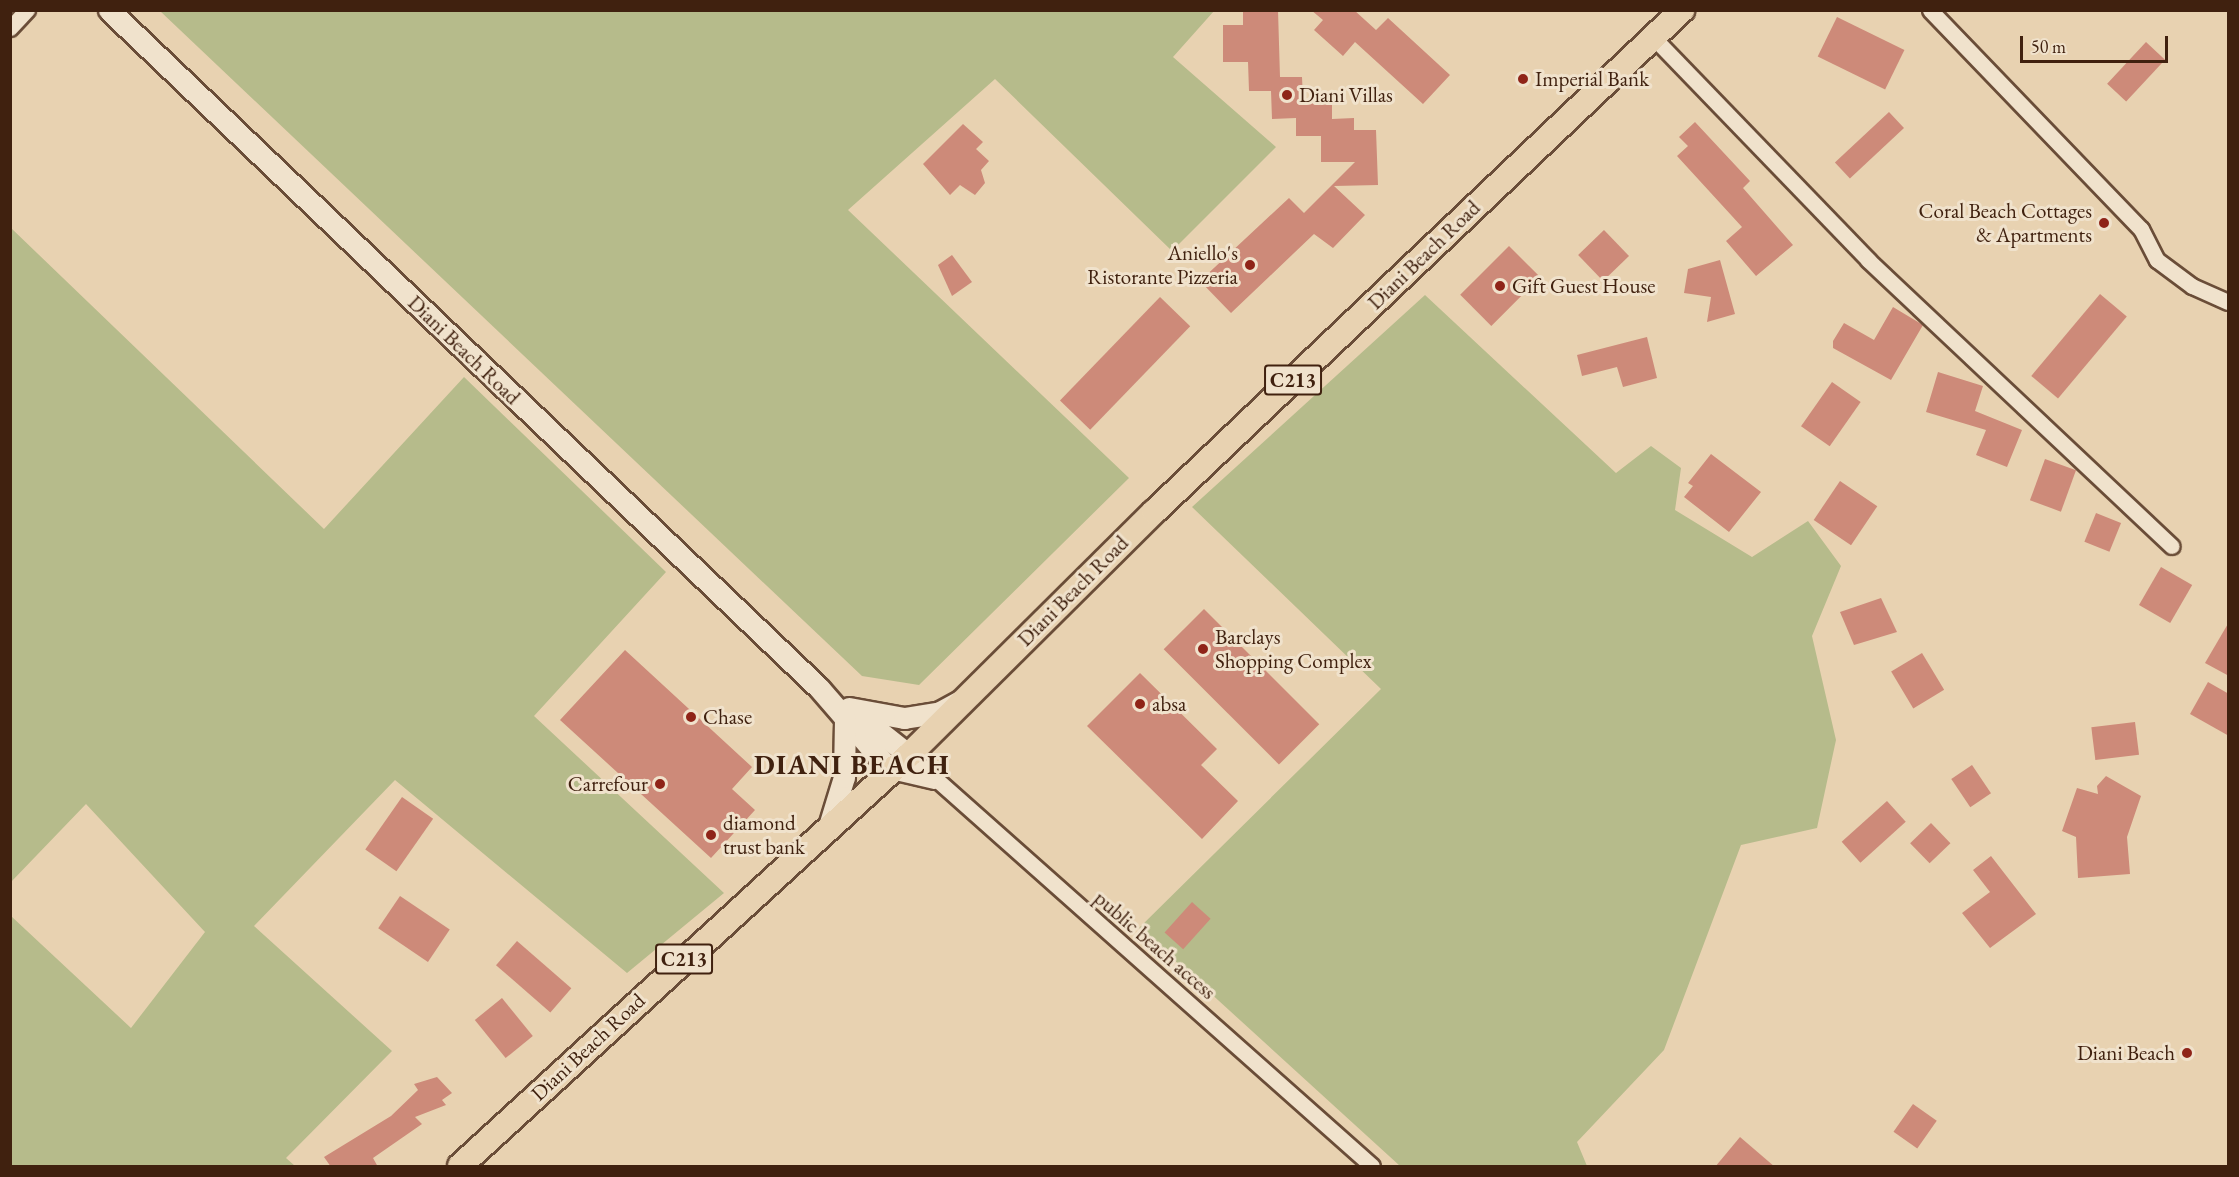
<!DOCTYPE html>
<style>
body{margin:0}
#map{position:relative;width:2239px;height:1177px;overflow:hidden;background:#e8d2b1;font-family:"EB Garamond",serif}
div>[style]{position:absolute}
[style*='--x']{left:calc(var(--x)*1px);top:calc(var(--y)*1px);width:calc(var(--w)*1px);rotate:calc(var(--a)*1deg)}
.green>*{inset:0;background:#b6bb8b}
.building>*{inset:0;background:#cd8a79;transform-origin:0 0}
.roads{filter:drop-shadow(2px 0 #6a4d38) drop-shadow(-2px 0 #6a4d38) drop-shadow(0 2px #6a4d38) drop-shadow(0 -2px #6a4d38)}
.minor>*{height:15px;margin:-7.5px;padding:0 7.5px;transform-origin:7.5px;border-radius:7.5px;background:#f0e2cc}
.secondary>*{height:21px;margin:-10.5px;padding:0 10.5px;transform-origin:10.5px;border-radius:10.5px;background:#f0e2cc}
.primary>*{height:24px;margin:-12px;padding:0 12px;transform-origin:12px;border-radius:12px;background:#e8d2b1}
.dots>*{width:16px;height:16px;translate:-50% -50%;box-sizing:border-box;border:3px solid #f0e2cc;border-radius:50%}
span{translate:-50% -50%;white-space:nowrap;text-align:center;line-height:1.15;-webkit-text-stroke:6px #f0e2cc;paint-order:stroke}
.shield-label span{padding:2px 4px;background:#f0e2cc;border:2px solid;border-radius:4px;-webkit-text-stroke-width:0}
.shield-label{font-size:20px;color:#40210f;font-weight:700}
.poi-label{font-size:21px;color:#40210f}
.left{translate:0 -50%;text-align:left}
.right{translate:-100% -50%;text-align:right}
.street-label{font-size:21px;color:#40210f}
.district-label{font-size:27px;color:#40210f;font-weight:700;letter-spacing:1.5px}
.frame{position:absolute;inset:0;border:12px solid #40210f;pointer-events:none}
.scale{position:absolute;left:2020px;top:36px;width:148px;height:27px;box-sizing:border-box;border:3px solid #40210f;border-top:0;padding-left:8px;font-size:18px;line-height:21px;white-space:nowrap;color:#40210f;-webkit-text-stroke:4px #f0e2cc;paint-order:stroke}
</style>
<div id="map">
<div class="green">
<i style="clip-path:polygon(160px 11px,1214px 11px,1173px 57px,1276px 147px,1172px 251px,995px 79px,848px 210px,1129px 478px,919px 685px,862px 676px)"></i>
<i style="clip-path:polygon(11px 228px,324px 529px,464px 377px,666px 572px,534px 716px,724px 893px,627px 973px,395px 780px,254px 926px,392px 1051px,286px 1158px,295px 1166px,11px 1166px,11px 916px,131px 1028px,205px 932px,86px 804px,11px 882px)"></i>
<i style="clip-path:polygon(1425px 295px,1616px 473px,1651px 446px,1681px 468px,1675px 510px,1752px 557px,1808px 521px,1841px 566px,1812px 636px,1836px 740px,1817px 828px,1741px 845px,1664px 1050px,1577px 1142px,1587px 1166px,1400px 1166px,1139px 928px,1381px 689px,1192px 507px)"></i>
</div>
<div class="building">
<i style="clip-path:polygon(1243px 10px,1278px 10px,1280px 77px,1302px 77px,1303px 100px,1332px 99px,1332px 119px,1354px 118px,1354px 130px,1376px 130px,1378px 185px,1334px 186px,1365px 215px,1333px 248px,1314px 234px,1231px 313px,1200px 281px,1289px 198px,1304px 213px,1355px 162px,1321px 162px,1321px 136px,1296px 136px,1296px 118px,1272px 119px,1271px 91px,1249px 91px,1248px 62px,1223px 62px,1223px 25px,1243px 25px)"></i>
<i style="clip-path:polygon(1311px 10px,1354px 10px,1376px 30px,1388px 18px,1450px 75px,1423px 104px,1355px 42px,1343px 56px,1314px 30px,1323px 20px)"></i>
<i style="left:1837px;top:17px;width:75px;height:44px;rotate:26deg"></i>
<i style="left:2146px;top:42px;width:26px;height:57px;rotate:43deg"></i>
<i style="left:1889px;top:112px;width:22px;height:74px;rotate:47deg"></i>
<i style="clip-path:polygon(1695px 122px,1750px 181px,1743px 188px,1793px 245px,1756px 276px,1726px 241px,1742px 227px,1677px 156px,1688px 146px,1679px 137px)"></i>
<i style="clip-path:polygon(963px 124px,983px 142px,976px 149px,989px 161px,981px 170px,985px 183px,975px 195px,960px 185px,950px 195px,923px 164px)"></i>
<i style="left:1604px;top:230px;width:36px;height:36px;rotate:46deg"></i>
<i style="left:1509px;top:246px;width:44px;height:69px;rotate:45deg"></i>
<i style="clip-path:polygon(952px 255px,972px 282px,952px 296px,938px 265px)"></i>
<i style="clip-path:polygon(1720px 260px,1735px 314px,1707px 322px,1711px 297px,1684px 293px,1688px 269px)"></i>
<i style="left:2100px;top:294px;width:35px;height:107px;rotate:40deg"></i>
<i style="left:1160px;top:297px;width:42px;height:144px;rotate:44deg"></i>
<i style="clip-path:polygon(1893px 307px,1923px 325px,1891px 380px,1833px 348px,1833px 341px,1844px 323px,1874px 340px)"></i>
<i style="clip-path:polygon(1647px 337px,1657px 378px,1623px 387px,1617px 367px,1582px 376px,1577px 355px)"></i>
<i style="clip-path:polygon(1938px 372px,1983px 386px,1975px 411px,2022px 430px,2007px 467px,1976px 455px,1986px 430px,1926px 412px)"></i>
<i style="left:1832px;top:382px;width:35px;height:54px;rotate:35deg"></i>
<i style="clip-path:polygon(1711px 454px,1761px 492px,1729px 532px,1684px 497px,1693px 486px,1688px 483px)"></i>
<i style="left:2045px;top:459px;width:33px;height:44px;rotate:20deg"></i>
<i style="left:1840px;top:481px;width:45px;height:47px;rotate:34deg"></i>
<i style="left:2096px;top:513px;width:27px;height:31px;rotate:22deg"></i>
<i style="left:2161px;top:567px;width:36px;height:44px;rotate:30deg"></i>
<i style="clip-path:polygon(1881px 598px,1897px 632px,1854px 645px,1840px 612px)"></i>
<i style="left:1204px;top:609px;width:163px;height:57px;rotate:45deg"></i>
<i style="clip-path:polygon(2229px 622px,2229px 676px,2205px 663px)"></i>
<i style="clip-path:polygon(625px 650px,752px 767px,732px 789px,755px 810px,711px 858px,560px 720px)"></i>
<i style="left:1922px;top:653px;width:43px;height:36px;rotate:59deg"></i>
<i style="clip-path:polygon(1140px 673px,1217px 749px,1201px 765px,1238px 801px,1202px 839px,1087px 726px)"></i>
<i style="clip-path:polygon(2208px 682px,2229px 694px,2229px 736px,2190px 714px)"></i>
<i style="left:2135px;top:722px;width:33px;height:44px;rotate:83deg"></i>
<i style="left:1972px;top:765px;width:34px;height:25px;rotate:56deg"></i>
<i style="clip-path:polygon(2106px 776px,2141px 796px,2127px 837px,2130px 874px,2078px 878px,2076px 837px,2062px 831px,2077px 788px,2098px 794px,2097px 786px)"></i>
<i style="left:402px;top:797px;width:38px;height:64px;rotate:35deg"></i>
<i style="left:1887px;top:801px;width:28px;height:61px;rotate:48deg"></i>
<i style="left:1931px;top:823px;width:28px;height:29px;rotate:46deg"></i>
<i style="clip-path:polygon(1991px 856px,2036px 914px,1990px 948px,1962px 913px,1990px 892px,1973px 870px)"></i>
<i style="left:400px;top:896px;width:60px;height:39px;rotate:34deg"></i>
<i style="left:1192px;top:902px;width:25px;height:41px;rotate:42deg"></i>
<i style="left:517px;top:941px;width:72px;height:32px;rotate:41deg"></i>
<i style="left:502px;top:998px;width:49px;height:35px;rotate:51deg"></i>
<i style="clip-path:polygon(437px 1077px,452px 1093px,442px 1100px,446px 1105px,415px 1117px,422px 1124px,373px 1158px,378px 1167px,331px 1167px,324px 1157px,391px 1116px,418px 1090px,414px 1084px)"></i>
<i style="left:1913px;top:1104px;width:29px;height:34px;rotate:35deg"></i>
<i style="clip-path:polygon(1740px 1137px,1775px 1167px,1715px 1167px)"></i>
</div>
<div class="roads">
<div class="minor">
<i style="--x:1930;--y:10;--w:304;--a:46.1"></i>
<i style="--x:2141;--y:229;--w:35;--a:63"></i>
<i style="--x:2157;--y:260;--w:44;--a:36.6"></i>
<i style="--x:2192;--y:286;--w:39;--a:24"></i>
<i style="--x:10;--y:28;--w:25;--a:-47"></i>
<i style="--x:1653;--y:37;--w:310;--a:46"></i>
<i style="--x:1868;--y:260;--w:417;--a:43.3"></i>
<i style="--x:909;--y:755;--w:619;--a:41.6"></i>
<i style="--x:891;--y:771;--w:44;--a:13.1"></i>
</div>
<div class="secondary">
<i style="--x:109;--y:10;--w:982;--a:43.68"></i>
<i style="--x:819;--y:688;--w:110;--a:49.1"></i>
<i style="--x:849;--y:708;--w:56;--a:10.3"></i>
<i style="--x:904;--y:718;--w:36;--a:-9"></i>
<i style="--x:940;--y:712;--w:21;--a:-29"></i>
<i style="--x:857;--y:714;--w:66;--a:38.3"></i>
<i style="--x:829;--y:826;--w:51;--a:-73"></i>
<i style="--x:844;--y:777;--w:58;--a:-89"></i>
</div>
<div class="primary">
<i style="--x:460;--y:1166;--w:609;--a:-42.47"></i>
<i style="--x:909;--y:755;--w:345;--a:-44.8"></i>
<i style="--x:1154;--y:512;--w:729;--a:-43.55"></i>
</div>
</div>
<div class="dots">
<i style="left:1523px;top:79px;background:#8f2418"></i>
<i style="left:1287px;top:95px;background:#8f2418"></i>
<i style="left:2104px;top:223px;background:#8f2418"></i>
<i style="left:1250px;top:265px;background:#8f2418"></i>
<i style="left:1500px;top:286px;background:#8f2418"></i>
<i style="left:1203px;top:649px;background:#8f2418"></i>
<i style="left:1140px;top:704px;background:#8f2418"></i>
<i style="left:691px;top:717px;background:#8f2418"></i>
<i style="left:660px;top:784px;background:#8f2418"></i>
<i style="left:711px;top:835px;background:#8f2418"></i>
<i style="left:2187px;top:1053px;background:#8f2418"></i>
</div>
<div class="shield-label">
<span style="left:1293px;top:380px">C213</span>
<span style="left:684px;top:959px">C213</span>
</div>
<div class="poi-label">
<span class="left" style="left:1535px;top:79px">Imperial Bank</span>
<span class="left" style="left:1299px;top:95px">Diani Villas</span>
<span class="right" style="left:2092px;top:223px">Coral Beach Cottages<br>&amp; Apartments</span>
<span class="right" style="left:1238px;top:265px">Aniello's<br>Ristorante Pizzeria</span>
<span class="left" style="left:1512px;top:286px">Gift Guest House</span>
<span class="left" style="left:1215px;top:649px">Barclays<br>Shopping Complex</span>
<span class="left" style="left:1152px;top:704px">absa</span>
<span class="left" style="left:703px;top:717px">Chase</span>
<span class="right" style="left:648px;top:784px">Carrefour</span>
<span class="left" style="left:723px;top:835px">diamond<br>trust bank</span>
<span class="right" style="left:2175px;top:1053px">Diani Beach</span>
</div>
<div class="street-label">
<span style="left:1424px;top:255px;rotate:-44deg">Diani Beach Road</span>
<span style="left:464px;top:350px;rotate:44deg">Diani Beach Road</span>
<span style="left:1073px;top:591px;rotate:-45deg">Diani Beach Road</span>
<span style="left:1155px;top:945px;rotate:41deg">public beach access</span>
<span style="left:588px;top:1047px;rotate:-43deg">Diani Beach Road</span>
</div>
<div class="district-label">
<span style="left:852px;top:765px">DIANI BEACH</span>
</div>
<div class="frame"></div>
<div class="scale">50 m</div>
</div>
